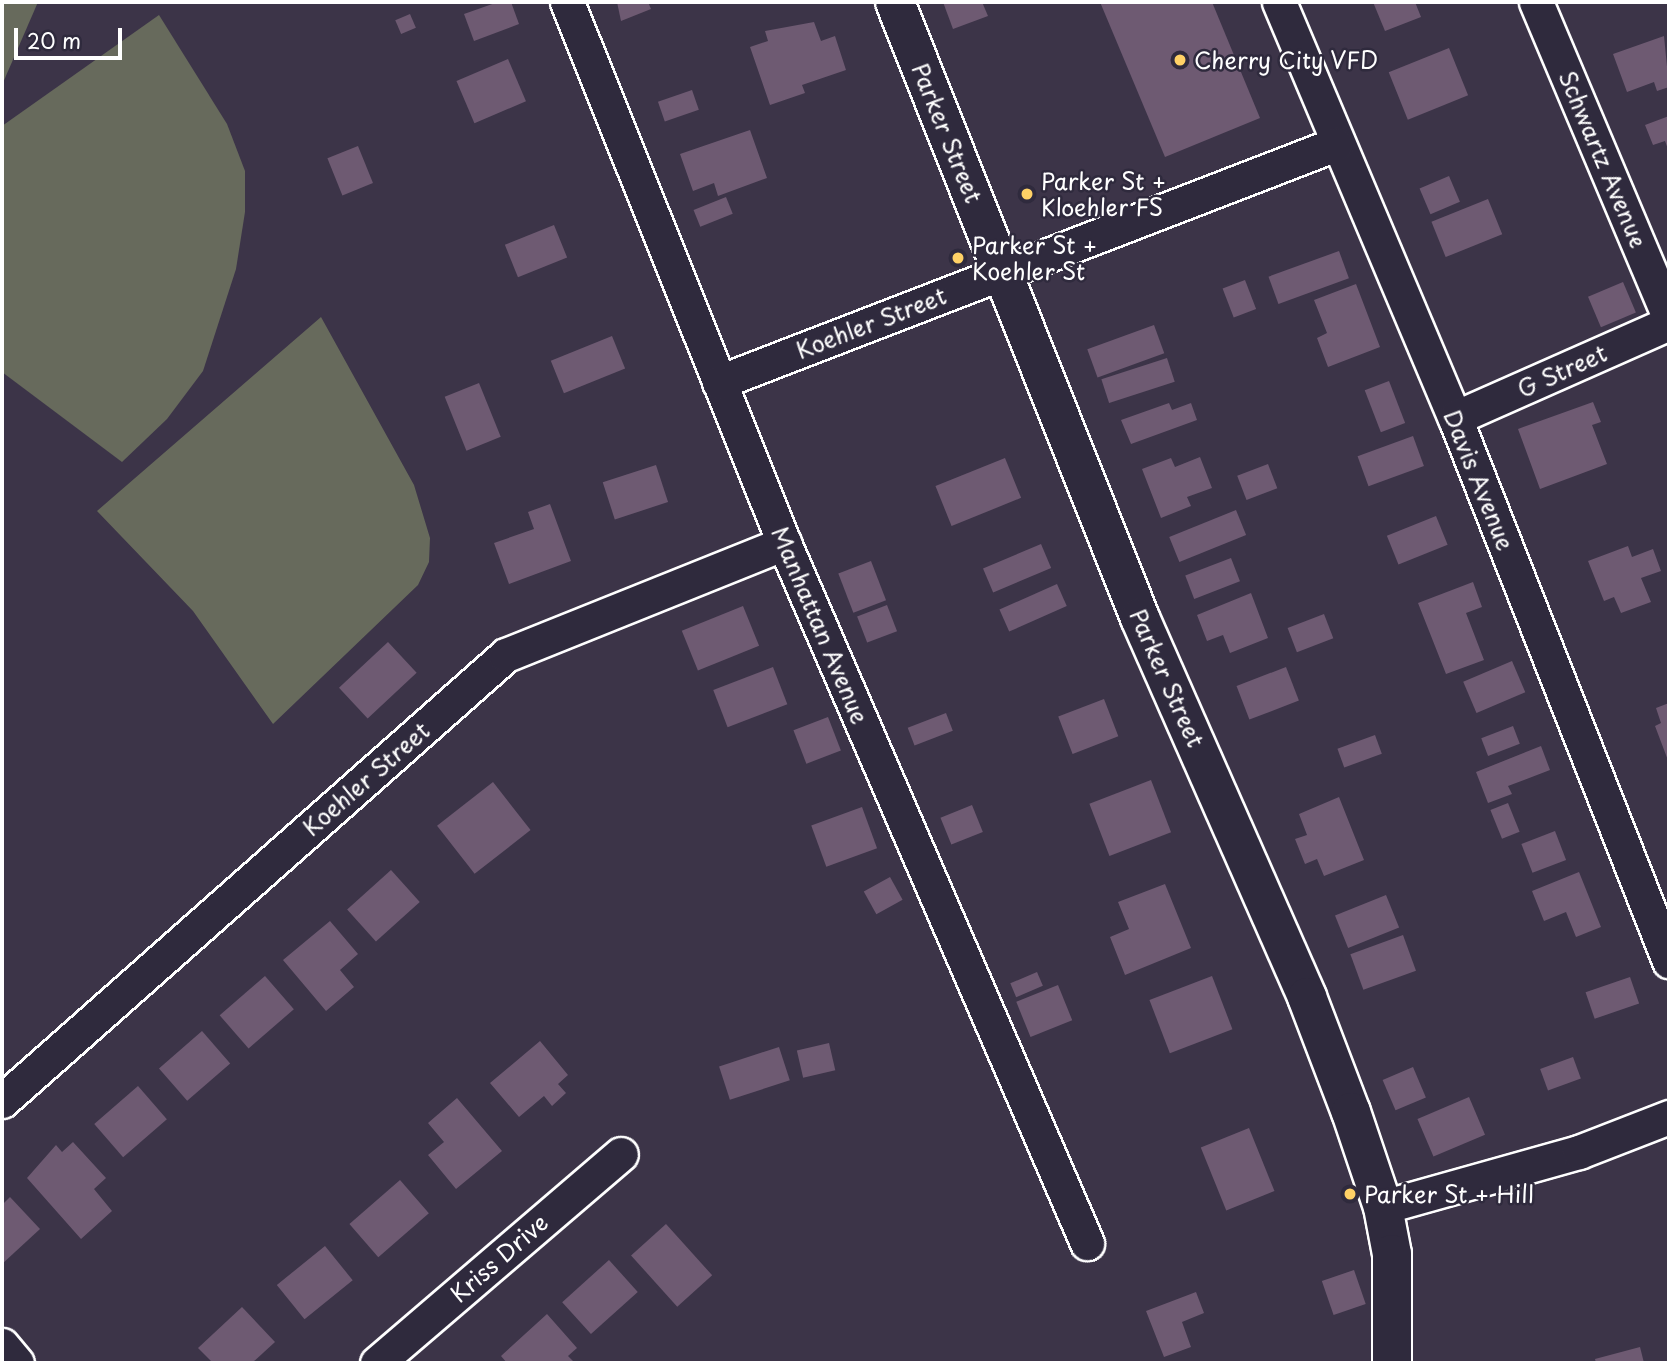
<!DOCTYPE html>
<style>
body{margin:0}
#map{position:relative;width:1671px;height:1365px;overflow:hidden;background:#3c3448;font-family:"Playpen Sans",sans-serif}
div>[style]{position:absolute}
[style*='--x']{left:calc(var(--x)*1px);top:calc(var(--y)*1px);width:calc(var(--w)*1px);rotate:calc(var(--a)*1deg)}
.green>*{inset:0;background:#676a5c}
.building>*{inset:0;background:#6e5a72;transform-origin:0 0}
.roads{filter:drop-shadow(2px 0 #fff) drop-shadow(-2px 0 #fff) drop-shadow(0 2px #fff) drop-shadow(0 -2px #fff)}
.minor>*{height:33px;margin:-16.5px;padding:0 16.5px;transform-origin:16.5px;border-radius:16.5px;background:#2f2a3d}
.tertiary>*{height:38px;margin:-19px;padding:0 19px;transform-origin:19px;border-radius:19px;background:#2f2a3d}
.dots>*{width:19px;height:19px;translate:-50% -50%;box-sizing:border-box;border:4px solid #2f2a3d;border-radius:50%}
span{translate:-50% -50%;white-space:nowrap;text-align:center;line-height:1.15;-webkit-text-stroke:5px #2f2a3d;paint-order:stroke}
.poi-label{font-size:23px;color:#fff}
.left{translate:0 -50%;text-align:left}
.street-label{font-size:23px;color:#fff}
.frame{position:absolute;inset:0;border:4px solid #fff;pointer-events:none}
.scale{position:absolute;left:14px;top:28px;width:108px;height:32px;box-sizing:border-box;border:4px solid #fff;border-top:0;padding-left:9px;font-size:21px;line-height:24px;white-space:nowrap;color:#fff;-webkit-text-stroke:5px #2f2a3d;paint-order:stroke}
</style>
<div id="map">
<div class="green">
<i style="clip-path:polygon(2px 2px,38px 2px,2px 85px)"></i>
<i style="clip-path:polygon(159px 15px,227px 124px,245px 171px,245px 212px,236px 269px,203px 371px,167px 419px,122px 462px,2px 372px,2px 126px)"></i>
<i style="clip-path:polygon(321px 317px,414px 485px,430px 538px,429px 562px,418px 585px,273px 724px,193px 611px,97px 511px)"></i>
</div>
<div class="building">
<i style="clip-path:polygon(498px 2px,511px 2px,519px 24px,474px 41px,464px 14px)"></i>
<i style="clip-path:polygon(617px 2px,648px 2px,651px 9px,621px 21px)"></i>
<i style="clip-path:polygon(943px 2px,982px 2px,988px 16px,953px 29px)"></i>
<i style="clip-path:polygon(1100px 2px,1212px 2px,1260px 118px,1165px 157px)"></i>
<i style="clip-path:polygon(1373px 2px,1415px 2px,1421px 17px,1385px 31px)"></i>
<i style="left:410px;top:14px;width:15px;height:16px;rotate:67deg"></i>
<i style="clip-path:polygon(814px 22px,821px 41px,835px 36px,846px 70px,802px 85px,805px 93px,770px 105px,750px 47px,768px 41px,765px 31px)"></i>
<i style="clip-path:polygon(1664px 36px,1669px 87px,1657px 91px,1654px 82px,1627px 92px,1613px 54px)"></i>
<i style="left:1449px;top:48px;width:51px;height:65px;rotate:68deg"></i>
<i style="left:508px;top:59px;width:46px;height:56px;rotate:67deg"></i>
<i style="left:692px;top:90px;width:21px;height:36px;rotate:71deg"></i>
<i style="clip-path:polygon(1669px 116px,1669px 152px,1665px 141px,1653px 145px,1645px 125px)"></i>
<i style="clip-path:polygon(750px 130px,767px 178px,718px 196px,714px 183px,693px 191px,680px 154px)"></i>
<i style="left:358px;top:146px;width:40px;height:33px;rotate:68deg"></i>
<i style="left:1449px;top:176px;width:28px;height:32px;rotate:67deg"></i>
<i style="left:726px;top:197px;width:18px;height:35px;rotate:68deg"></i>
<i style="left:1488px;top:199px;width:38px;height:61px;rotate:68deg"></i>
<i style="left:554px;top:225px;width:35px;height:53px;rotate:68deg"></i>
<i style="left:1339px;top:251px;width:29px;height:75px;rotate:70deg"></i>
<i style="left:1245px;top:280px;width:31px;height:24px;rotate:69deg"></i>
<i style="left:1623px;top:282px;width:33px;height:38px;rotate:67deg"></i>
<i style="clip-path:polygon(1356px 284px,1380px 347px,1328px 367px,1317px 338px,1327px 333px,1314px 300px)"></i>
<i style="left:1154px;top:325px;width:30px;height:71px;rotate:70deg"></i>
<i style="left:612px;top:336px;width:35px;height:66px;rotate:68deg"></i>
<i style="left:1167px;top:358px;width:25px;height:69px;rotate:72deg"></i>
<i style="left:1389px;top:381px;width:45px;height:26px;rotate:69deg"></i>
<i style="left:479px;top:383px;width:58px;height:37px;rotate:68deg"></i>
<i style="clip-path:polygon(1593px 402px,1601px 422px,1592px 425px,1607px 464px,1540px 489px,1518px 429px)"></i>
<i style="clip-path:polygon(1169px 403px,1172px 410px,1191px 403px,1197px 420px,1131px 444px,1121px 420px)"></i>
<i style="left:1413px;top:436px;width:32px;height:59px;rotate:70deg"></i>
<i style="clip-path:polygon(1200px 457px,1212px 488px,1187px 497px,1191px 506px,1161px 518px,1142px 469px,1171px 458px,1175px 467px)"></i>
<i style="left:1005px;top:458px;width:43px;height:75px;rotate:68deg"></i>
<i style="left:1268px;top:464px;width:26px;height:33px;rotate:69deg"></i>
<i style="left:656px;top:465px;width:39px;height:56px;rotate:72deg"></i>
<i style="clip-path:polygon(550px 504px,571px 561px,509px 584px,494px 543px,534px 529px,528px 512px)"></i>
<i style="left:1236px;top:510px;width:27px;height:72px;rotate:68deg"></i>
<i style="left:1436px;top:516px;width:31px;height:53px;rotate:68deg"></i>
<i style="left:1041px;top:544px;width:26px;height:63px;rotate:67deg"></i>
<i style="clip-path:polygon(1628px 546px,1632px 557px,1653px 549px,1661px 571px,1641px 578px,1651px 602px,1621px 613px,1614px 597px,1604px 601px,1588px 561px)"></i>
<i style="left:1231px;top:558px;width:25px;height:49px;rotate:69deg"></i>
<i style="left:871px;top:561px;width:42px;height:35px;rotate:69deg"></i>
<i style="clip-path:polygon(1473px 582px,1482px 607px,1466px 613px,1484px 660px,1446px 674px,1418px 603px)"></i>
<i style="left:1057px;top:584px;width:24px;height:63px;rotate:66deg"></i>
<i style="clip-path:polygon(1251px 593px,1268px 638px,1230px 653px,1223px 635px,1207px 641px,1197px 615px)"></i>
<i style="left:887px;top:605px;width:28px;height:32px;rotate:69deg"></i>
<i style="left:743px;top:606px;width:43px;height:66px;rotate:68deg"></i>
<i style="left:1324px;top:614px;width:26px;height:39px;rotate:69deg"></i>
<i style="left:388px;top:642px;width:42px;height:67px;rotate:47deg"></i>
<i style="left:1512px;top:661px;width:34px;height:53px;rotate:67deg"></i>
<i style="left:773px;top:667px;width:40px;height:64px;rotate:69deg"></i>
<i style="left:1286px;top:667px;width:36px;height:53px;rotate:69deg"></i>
<i style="left:1104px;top:699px;width:40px;height:49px;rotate:69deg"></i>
<i style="clip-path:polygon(1669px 703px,1669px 763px,1655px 726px,1661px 723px,1656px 708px)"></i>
<i style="left:946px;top:713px;width:19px;height:41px;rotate:69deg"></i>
<i style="left:828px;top:717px;width:36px;height:37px;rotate:69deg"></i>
<i style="left:1513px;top:726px;width:19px;height:34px;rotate:69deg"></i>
<i style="left:1375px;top:735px;width:20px;height:40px;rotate:70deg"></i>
<i style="clip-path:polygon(1541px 746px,1550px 770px,1508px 786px,1512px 794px,1488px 803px,1476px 772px)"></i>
<i style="left:1151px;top:780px;width:56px;height:66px;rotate:69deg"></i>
<i style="left:493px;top:782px;width:61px;height:71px;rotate:52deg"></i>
<i style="clip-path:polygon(1339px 797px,1364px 860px,1324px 876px,1317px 859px,1305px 864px,1295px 839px,1307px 835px,1299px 814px)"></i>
<i style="left:1508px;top:803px;width:31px;height:19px;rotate:68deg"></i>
<i style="left:972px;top:805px;width:29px;height:34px;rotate:68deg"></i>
<i style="left:862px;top:807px;width:44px;height:54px;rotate:70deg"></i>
<i style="left:1555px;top:831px;width:31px;height:36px;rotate:69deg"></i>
<i style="left:391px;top:870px;width:43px;height:59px;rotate:48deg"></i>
<i style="clip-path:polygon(1579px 872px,1601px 927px,1576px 937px,1566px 912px,1544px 921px,1532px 891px)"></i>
<i style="left:890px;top:877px;width:26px;height:30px;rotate:61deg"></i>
<i style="clip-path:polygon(1165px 884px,1191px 948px,1125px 975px,1110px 937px,1129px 929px,1118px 902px)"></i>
<i style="left:1386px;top:895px;width:35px;height:55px;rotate:68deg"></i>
<i style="clip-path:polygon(330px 921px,358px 954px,340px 970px,354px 987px,326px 1011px,283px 960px)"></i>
<i style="left:1403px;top:935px;width:38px;height:56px;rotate:70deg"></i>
<i style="left:1037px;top:972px;width:15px;height:29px;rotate:67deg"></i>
<i style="left:265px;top:976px;width:44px;height:60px;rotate:49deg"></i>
<i style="left:1212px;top:976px;width:57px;height:67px;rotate:69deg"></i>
<i style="left:1630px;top:977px;width:28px;height:47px;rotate:71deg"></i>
<i style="left:1058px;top:985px;width:38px;height:45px;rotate:68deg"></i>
<i style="left:202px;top:1031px;width:43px;height:57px;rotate:49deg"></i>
<i style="clip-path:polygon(540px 1041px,568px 1075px,558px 1084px,566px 1093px,552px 1106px,544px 1096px,519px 1117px,490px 1083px)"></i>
<i style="left:829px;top:1043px;width:28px;height:33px;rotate:77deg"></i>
<i style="left:779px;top:1047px;width:35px;height:63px;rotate:72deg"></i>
<i style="left:1573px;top:1057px;width:23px;height:35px;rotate:70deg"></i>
<i style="left:1413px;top:1067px;width:33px;height:33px;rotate:67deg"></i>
<i style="left:138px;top:1086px;width:44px;height:58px;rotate:49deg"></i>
<i style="left:1469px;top:1097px;width:41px;height:56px;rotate:67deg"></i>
<i style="clip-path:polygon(457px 1098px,502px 1151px,456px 1189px,428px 1155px,444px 1142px,428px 1123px)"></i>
<i style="left:1249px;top:1128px;width:68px;height:52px;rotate:68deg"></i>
<i style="clip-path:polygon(73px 1142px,106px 1178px,94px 1189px,112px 1211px,81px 1239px,27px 1178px,56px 1145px,62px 1152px)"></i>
<i style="left:400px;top:1180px;width:44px;height:67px;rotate:49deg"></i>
<i style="clip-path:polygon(10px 1197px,40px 1229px,2px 1264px,2px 1205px)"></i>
<i style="left:666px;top:1224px;width:69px;height:47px;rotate:48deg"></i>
<i style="left:325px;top:1246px;width:44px;height:62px;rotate:51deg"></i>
<i style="left:609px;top:1260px;width:43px;height:63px;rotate:48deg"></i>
<i style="left:1354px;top:1270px;width:36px;height:34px;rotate:71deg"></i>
<i style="clip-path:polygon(1196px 1292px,1204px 1313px,1182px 1322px,1191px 1347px,1164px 1357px,1146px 1311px)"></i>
<i style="clip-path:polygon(242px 1307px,275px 1342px,252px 1363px,213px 1363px,198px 1348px)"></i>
<i style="clip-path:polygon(547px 1314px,577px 1348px,568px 1356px,575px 1363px,507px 1363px,501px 1356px)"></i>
<i style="clip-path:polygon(1640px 1347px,1644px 1363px,1596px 1363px,1595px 1359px)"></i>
</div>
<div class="roads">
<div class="minor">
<i style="--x:567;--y:2;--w:583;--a:68.14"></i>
<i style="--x:784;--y:543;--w:763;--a:66.59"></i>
<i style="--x:1279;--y:2;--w:452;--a:67.1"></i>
<i style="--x:1455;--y:418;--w:584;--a:68.49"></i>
<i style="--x:1536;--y:2;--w:342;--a:67.1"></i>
<i style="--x:719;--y:382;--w:661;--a:-21.09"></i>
<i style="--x:1455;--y:418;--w:234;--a:-23.9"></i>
<i style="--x:2;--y:1101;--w:673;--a:-41.51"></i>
<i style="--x:506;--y:655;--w:300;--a:-21.9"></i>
<i style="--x:1383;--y:1207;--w:204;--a:-15.7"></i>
<i style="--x:1579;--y:1152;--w:97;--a:-21.3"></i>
<i style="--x:2;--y:1345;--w:23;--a:50"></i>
<i style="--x:377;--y:1363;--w:321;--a:-40.6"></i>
</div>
<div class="tertiary">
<i style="--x:895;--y:2;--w:663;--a:68.31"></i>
<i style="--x:1140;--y:618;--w:414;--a:66.2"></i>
<i style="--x:1307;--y:997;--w:123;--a:69.1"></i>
<i style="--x:1351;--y:1112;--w:100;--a:71.4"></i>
<i style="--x:1383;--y:1207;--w:48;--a:79.2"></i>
<i style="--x:1392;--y:1254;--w:109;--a:90"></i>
</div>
</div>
<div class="dots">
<i style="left:1180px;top:60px;background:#ffd166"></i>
<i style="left:1027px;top:194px;background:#ffd166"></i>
<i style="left:958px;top:258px;background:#ffd166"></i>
<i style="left:1350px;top:1194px;background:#ffd166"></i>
</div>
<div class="poi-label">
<span class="left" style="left:1194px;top:60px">Cherry City VFD</span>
<span class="left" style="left:1041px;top:194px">Parker St +<br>Kloehler FS</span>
<span class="left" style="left:972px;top:258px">Parker St +<br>Koehler St</span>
<span class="left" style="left:1364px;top:1194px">Parker St + Hill</span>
</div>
<div class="street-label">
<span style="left:947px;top:133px;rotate:68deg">Parker Street</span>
<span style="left:1603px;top:159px;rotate:67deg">Schwartz Avenue</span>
<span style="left:871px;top:323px;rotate:-21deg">Koehler Street</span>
<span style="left:1562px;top:371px;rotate:-24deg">G Street</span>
<span style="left:1479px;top:480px;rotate:68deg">Davis Avenue</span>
<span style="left:820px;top:625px;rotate:67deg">Manhattan Avenue</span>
<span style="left:1167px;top:678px;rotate:66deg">Parker Street</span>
<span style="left:366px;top:779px;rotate:-41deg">Koehler Street</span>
<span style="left:499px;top:1258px;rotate:-41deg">Kriss Drive</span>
</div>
<div class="frame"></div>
<div class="scale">20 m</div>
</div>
